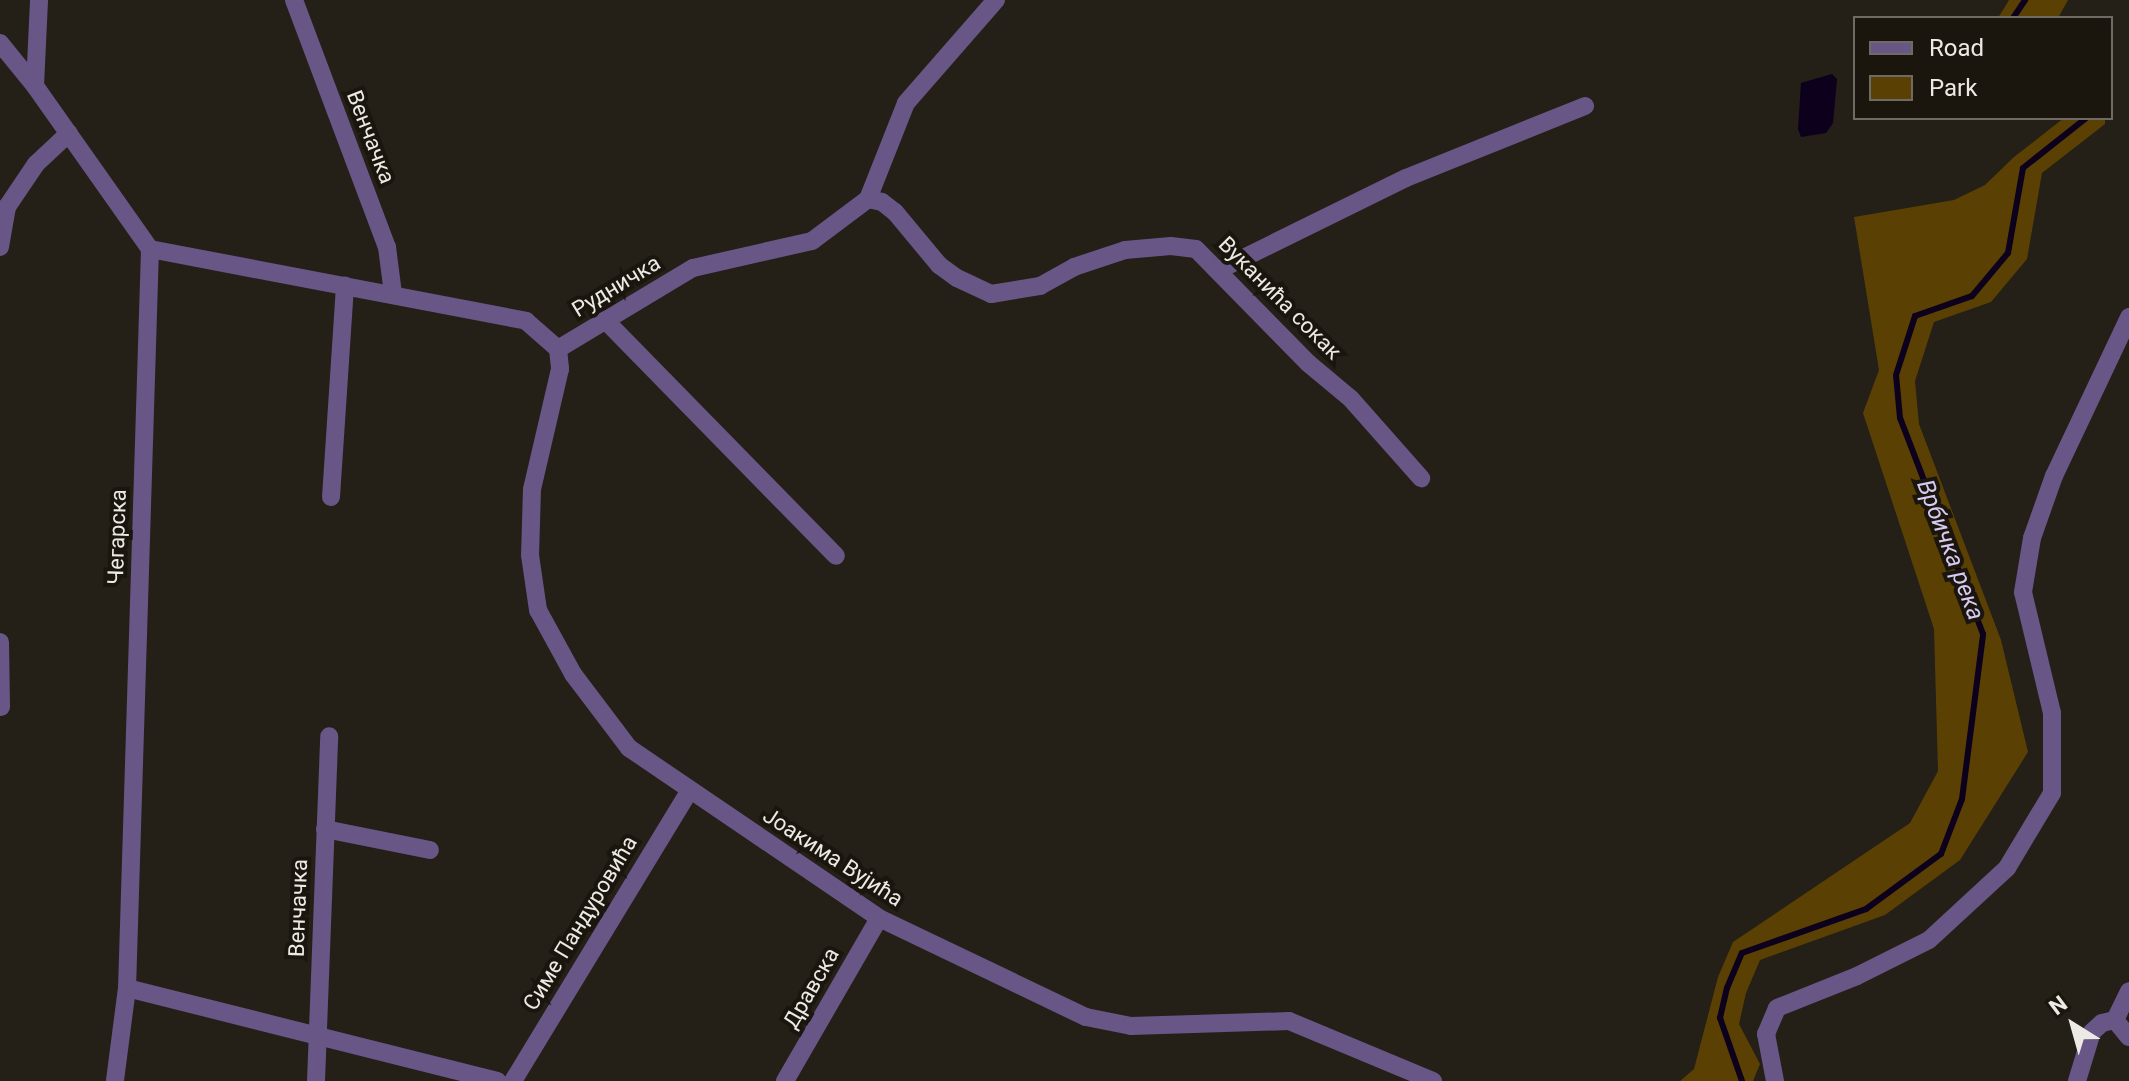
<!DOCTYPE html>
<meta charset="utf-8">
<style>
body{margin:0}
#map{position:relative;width:2129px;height:1081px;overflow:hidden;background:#241f17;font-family:Roboto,sans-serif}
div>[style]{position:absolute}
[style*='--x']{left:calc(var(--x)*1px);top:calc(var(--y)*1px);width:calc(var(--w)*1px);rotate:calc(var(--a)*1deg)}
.green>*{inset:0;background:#5a4003}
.water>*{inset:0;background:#0c001d}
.stream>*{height:6px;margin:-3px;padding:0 3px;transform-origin:3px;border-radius:3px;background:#0c001d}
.minor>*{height:18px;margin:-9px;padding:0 9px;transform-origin:9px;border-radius:9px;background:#685686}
span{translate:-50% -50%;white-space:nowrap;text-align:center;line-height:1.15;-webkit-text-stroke:8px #1a160e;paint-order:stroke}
.street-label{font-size:22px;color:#edeae5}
.water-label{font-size:24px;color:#d8caf3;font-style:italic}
.legend{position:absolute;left:1853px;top:16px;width:260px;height:104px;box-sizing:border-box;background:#1a160e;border:2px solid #6e6b64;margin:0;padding:10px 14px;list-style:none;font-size:24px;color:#edeae5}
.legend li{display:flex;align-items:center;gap:16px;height:40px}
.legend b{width:40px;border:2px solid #6e6b64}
.north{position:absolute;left:2033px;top:985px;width:80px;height:80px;-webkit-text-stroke:6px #1a160e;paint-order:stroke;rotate:323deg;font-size:22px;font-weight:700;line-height:32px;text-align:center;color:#edeae5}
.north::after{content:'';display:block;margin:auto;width:28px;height:36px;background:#edeae5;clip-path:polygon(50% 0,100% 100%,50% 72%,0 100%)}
</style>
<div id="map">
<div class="green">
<i style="clip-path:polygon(2009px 0,2068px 0,2058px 18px,1998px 18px)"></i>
<i style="clip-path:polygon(2064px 118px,2105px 118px,2105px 124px,2042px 173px,2027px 259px,1991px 302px,1934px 322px,1915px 381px,1919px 424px,2001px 640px,2028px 752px,1960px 860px,1885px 915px,1760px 960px,1746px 993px,1739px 1024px,1760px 1064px,1753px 1081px,1680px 1081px,1694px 1069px,1718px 977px,1733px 942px,1910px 823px,1938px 771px,1934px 629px,1863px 413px,1879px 370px,1854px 217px,1954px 200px,1985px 185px,2014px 157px)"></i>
</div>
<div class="water">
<i style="clip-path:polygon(1832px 74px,1837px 79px,1833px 123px,1826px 133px,1801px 137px,1798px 129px,1801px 83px)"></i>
</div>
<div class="stream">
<i style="--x:2013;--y:18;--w:22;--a:-56"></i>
<i style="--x:1742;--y:1081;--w:67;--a:-109.2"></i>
<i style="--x:1720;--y:1018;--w:31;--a:-77"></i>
<i style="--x:1727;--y:988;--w:38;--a:-67"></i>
<i style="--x:1742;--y:953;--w:132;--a:-19.5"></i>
<i style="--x:1866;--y:909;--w:93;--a:-36.3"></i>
<i style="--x:1941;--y:854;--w:59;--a:-69.1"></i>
<i style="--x:1962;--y:799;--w:166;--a:-82.7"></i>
<i style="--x:1983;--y:634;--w:231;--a:-111"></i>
<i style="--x:1900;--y:418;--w:43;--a:-95.3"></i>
<i style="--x:1896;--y:375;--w:62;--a:-72.1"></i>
<i style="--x:1915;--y:316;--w:60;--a:-19.3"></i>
<i style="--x:1972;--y:296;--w:56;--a:-50.1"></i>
<i style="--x:2008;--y:253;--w:86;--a:-80"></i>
<i style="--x:2023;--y:168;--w:80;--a:-38.4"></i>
</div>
<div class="minor">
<i style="--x:294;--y:0;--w:264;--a:69.4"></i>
<i style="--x:387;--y:247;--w:47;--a:82.7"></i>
<i style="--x:0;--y:43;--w:55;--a:50.9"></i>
<i style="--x:35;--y:86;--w:199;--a:54.8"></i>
<i style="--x:150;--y:249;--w:739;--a:91.78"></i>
<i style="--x:127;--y:988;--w:94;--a:97.4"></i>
<i style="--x:35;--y:86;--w:86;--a:-87.3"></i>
<i style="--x:868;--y:199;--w:14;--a:12"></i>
<i style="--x:882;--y:202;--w:16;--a:38"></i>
<i style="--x:895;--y:212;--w:69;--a:50.3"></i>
<i style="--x:939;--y:265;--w:22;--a:36"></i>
<i style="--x:957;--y:278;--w:38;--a:25"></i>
<i style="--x:991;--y:294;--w:50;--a:-9.3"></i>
<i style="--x:1040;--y:286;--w:39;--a:-29"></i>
<i style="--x:1074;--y:267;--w:54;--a:-18.4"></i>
<i style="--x:1125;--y:250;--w:46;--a:-5"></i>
<i style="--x:1171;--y:246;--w:25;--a:7"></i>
<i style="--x:1196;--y:249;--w:160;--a:45.5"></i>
<i style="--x:1308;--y:363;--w:56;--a:39.9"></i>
<i style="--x:1351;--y:399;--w:106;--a:48.5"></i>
<i style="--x:0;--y:247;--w:41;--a:-80.1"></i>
<i style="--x:7;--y:207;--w:52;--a:-56"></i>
<i style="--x:36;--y:164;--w:45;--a:-43.2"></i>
<i style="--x:150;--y:249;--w:383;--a:10.8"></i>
<i style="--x:526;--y:321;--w:43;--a:41.2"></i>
<i style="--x:1219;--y:270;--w:208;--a:-26.2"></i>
<i style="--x:1406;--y:178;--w:193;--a:-21.9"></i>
<i style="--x:605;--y:320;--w:330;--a:45.6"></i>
<i style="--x:558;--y:349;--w:20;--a:84"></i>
<i style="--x:560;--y:369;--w:123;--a:103.1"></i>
<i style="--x:532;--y:489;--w:66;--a:91.7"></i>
<i style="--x:530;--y:555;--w:56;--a:81.7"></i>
<i style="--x:538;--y:610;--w:73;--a:61.3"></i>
<i style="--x:573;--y:674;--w:93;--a:52.9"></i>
<i style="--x:629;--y:748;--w:302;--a:34.2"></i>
<i style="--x:879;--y:918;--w:229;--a:25.6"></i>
<i style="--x:1086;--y:1017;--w:46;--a:11.3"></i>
<i style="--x:1131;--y:1026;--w:158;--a:-1.8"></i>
<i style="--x:1289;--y:1021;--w:156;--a:22.6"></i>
<i style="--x:558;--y:349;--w:157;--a:-31"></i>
<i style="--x:693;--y:268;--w:122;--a:-12.8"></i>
<i style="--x:812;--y:241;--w:70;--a:-36.9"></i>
<i style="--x:868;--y:199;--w:103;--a:-68.4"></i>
<i style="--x:906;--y:103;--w:137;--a:-48.9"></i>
<i style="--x:331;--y:497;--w:212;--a:-86.2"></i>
<i style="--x:0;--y:642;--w:65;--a:89.1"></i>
<i style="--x:325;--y:829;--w:107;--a:11.3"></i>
<i style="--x:127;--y:988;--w:382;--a:14.1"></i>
<i style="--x:2115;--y:1020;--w:32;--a:-64"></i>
<i style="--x:316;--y:1081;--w:345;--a:-87.8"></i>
<i style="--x:513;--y:1081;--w:339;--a:-58.7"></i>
<i style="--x:785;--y:1081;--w:188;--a:-60"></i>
<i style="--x:1775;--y:1081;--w:48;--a:-100.8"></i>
<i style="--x:1766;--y:1034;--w:28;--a:-67"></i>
<i style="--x:1777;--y:1008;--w:86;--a:-21.8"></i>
<i style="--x:1857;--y:976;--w:80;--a:-26.6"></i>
<i style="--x:1929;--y:940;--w:106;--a:-42.7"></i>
<i style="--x:2007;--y:868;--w:87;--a:-59"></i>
<i style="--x:2052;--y:793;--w:80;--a:-90"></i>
<i style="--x:2052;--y:713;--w:124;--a:-103.5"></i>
<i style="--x:2023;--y:592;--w:55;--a:-80.5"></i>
<i style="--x:2032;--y:538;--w:66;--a:-70.5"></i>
<i style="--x:2054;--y:476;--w:176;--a:-64.7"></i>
<i style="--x:2077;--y:1081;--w:51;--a:-73"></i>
<i style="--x:2092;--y:1032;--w:13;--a:-42"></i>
<i style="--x:2102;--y:1023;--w:13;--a:-13"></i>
<i style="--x:2115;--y:1020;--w:22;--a:51"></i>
</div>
<div class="street-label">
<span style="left:371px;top:137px;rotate:69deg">Венчачка</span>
<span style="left:616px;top:286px;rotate:-31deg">Рудничка</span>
<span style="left:1280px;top:298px;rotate:45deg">Вуканића сокак</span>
<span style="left:117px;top:537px;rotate:-88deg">Чегарска</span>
<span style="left:833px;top:857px;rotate:33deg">Јоакима Вујића</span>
<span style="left:298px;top:908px;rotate:-88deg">Венчачка</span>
<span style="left:580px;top:923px;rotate:-59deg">Симе Пандуровића</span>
<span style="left:811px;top:988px;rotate:-60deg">Дравска</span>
</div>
<div class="water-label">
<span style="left:1950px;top:550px;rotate:69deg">Врбичка река</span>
</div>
<ul class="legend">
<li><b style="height:10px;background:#685686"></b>Road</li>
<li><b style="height:22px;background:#5a4003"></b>Park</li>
</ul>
<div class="north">N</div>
</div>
